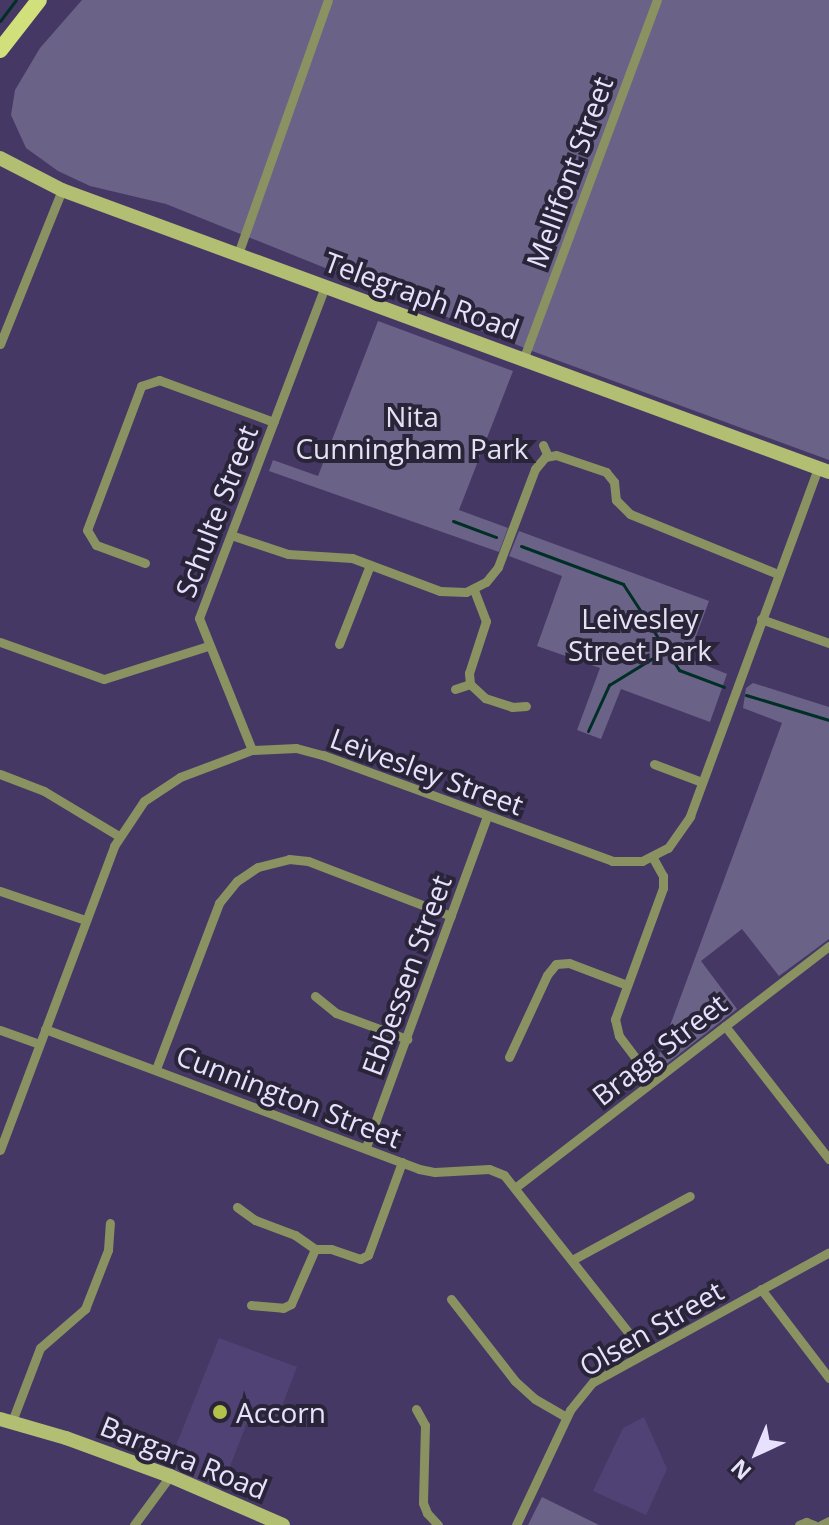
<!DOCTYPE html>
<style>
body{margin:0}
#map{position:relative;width:829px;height:1525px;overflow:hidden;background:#453865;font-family:"Open Sans",sans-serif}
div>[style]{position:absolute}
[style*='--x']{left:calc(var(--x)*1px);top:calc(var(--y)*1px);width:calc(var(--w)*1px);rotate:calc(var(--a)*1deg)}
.built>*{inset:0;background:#514275}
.green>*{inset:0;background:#6b6287}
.stream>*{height:3px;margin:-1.5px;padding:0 1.5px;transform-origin:1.5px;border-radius:1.5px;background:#002f26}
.street>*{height:9px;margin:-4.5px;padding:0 4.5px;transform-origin:4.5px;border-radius:4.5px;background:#8a9262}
.secondary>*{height:14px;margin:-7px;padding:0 7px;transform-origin:7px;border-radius:7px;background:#b2be71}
.primary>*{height:16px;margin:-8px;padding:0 8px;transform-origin:8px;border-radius:8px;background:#d1e07b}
.dots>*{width:22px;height:22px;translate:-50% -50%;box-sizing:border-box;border:4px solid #2a2439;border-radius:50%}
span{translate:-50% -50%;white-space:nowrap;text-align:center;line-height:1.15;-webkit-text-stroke:8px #2a2439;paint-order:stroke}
.street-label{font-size:28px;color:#e8e1fd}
.park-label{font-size:28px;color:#e5e1f3}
.poi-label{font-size:28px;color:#e8e1fd}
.left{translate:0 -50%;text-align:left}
.north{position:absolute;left:717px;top:1413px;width:80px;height:80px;-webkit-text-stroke:6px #2a2439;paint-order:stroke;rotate:224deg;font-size:22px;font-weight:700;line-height:32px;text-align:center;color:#e8e1fd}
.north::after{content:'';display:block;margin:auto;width:28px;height:36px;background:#e8e1fd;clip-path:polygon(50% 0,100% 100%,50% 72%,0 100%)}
</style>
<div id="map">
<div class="built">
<i style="clip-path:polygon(219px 1338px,297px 1367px,278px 1416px,253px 1407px,219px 1495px,165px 1473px)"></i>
<i style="clip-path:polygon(644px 1417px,667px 1469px,646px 1515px,593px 1491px,623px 1428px)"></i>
</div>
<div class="green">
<i style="clip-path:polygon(82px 0,829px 0,829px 460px,532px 351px,166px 204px,90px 186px,58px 171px,26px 148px,11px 115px,15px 90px,40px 48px)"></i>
<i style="clip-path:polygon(378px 321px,513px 371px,459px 510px,508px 528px,499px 552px,269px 471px,273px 460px,318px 476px)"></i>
<i style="clip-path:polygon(519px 531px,709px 601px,688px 658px,727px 674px,710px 722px,621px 689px,601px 739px,577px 730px,600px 668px,537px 646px,562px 576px,509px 556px)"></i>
<i style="clip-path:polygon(753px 683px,829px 707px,829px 939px,779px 976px,742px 929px,701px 961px,737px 1009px,664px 1066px,658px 1058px,782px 723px,743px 708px,746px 688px)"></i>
<i style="clip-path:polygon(542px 1497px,599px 1525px,528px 1525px)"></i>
</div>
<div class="stream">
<i style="--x:0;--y:21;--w:26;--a:-53"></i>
<i style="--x:453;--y:521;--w:46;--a:20.4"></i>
<i style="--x:521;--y:546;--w:109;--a:20.4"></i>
<i style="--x:623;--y:584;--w:103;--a:56.9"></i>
<i style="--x:679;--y:670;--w:48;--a:20.7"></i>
<i style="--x:746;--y:695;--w:87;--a:16.8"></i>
<i style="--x:588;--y:731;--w:51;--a:-65.5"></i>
<i style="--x:609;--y:685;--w:67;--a:-31.6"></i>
</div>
<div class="street">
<i style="--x:238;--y:254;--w:269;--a:-70.5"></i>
<i style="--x:0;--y:344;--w:166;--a:-68.1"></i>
<i style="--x:523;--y:360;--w:384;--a:-69.6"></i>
<i style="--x:543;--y:445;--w:12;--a:66"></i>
<i style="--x:231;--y:535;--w:60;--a:18.4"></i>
<i style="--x:288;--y:554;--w:64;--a:3.6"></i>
<i style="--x:352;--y:558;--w:94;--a:20.6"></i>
<i style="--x:440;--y:591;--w:26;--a:2"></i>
<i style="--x:466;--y:592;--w:22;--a:-27"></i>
<i style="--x:486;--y:582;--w:19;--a:-51"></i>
<i style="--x:498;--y:567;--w:105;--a:-69.3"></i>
<i style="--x:535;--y:469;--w:16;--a:-50"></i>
<i style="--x:545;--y:457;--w:11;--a:-10"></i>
<i style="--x:556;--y:455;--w:53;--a:18.8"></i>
<i style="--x:606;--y:472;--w:13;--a:51"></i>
<i style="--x:614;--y:482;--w:18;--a:84"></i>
<i style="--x:616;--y:500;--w:20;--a:45"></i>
<i style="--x:630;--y:514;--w:160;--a:22.1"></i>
<i style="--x:145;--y:563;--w:52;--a:-159.8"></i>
<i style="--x:96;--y:545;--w:17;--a:-121"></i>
<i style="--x:87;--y:530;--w:154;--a:-69.4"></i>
<i style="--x:141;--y:386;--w:19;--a:-18"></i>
<i style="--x:159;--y:380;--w:122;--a:20.1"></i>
<i style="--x:474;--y:590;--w:33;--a:69"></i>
<i style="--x:486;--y:621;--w:55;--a:108.1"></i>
<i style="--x:469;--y:673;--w:11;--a:85"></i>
<i style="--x:470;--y:684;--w:21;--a:43"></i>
<i style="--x:485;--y:698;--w:28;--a:18"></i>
<i style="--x:512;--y:707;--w:14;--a:-4"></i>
<i style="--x:761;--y:619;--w:72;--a:19.4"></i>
<i style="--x:0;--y:642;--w:110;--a:19.6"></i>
<i style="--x:104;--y:679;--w:109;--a:-17.6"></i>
<i style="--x:339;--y:644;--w:85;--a:-68.6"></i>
<i style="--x:455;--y:689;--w:16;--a:-18"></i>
<i style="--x:252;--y:750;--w:142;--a:-111.9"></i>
<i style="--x:199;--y:618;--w:354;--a:-69.2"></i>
<i style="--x:654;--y:764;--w:51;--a:20.6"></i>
<i style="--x:0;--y:774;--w:47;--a:21.1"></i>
<i style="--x:44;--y:791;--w:87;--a:31"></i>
<i style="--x:653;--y:858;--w:21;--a:61"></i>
<i style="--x:663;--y:876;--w:12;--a:90"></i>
<i style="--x:663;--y:888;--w:140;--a:110.1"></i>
<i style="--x:615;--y:1019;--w:17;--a:77"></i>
<i style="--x:619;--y:1036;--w:56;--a:52.9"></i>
<i style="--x:0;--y:891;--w:90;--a:18.8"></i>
<i style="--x:315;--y:996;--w:27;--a:39"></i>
<i style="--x:336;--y:1013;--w:76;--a:20.1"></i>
<i style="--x:725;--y:1026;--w:169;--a:52"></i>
<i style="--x:45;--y:1029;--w:399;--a:20.5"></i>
<i style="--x:419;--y:1169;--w:16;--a:11"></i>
<i style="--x:435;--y:1172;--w:54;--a:-3.2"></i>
<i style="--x:489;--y:1169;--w:16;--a:22"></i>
<i style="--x:504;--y:1175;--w:226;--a:51.7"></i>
<i style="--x:0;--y:1030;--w:41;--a:19.7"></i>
<i style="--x:509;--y:1057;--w:90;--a:-65.1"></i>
<i style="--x:547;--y:975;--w:14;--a:-51"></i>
<i style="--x:556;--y:964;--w:13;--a:-4"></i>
<i style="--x:569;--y:963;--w:62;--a:20.8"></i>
<i style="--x:156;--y:1069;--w:178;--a:-69.2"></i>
<i style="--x:219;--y:903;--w:28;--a:-51"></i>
<i style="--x:237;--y:881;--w:25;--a:-34"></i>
<i style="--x:258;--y:867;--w:32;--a:-14"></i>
<i style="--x:289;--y:859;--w:19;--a:6"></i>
<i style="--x:308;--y:861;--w:153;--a:21"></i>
<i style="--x:366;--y:1147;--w:351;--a:-69.9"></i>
<i style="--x:0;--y:1150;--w:325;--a:-69.4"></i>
<i style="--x:114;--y:846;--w:54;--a:-56.3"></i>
<i style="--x:144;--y:801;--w:43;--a:-33.7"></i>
<i style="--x:180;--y:777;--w:77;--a:-20.6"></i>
<i style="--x:252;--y:750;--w:44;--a:-2.6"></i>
<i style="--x:296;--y:748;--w:28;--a:15"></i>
<i style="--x:323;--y:755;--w:308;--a:20.1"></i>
<i style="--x:612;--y:861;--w:30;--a:0"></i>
<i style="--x:642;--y:861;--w:29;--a:-27"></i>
<i style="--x:668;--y:848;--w:39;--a:-55"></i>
<i style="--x:690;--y:816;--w:371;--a:-69.8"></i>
<i style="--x:516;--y:1187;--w:395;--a:-37.6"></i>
<i style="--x:237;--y:1207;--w:22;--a:36"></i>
<i style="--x:255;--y:1220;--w:43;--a:20.6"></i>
<i style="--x:295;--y:1235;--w:24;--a:35"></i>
<i style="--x:315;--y:1249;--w:16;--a:0"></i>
<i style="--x:331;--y:1249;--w:31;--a:19"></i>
<i style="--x:360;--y:1259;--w:9;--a:-27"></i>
<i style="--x:368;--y:1255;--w:99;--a:-69.9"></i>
<i style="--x:572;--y:1260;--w:134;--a:-28.5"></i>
<i style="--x:761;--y:1289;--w:112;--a:52.6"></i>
<i style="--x:451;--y:1299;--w:104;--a:52"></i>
<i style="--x:515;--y:1381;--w:27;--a:42"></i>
<i style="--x:535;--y:1399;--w:36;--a:30"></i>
<i style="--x:251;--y:1305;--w:32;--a:5"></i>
<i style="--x:283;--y:1308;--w:9;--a:-27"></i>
<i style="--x:291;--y:1304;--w:60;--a:-66.4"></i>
<i style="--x:416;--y:1409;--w:18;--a:61"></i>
<i style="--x:425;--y:1425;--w:78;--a:91.5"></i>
<i style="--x:423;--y:1503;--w:11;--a:68"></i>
<i style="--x:427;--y:1513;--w:16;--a:47"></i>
<i style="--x:14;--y:1416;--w:73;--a:-69.1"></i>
<i style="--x:40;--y:1348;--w:60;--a:-40.9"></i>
<i style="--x:85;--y:1309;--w:63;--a:-68.7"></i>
<i style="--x:108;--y:1250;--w:27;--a:-86"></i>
<i style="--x:134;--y:1525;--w:61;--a:-53.7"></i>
<i style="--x:516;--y:1525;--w:127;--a:-64.8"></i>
<i style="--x:570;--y:1410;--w:36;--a:-51"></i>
<i style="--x:593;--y:1382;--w:269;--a:-28.8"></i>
<i style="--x:799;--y:1525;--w:8;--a:-23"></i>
<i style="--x:806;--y:1522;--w:9;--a:21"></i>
<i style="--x:821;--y:1525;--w:9;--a:-27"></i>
</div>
<div class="secondary">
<i style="--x:0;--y:158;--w:70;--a:27.3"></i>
<i style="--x:62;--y:190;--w:817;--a:20.19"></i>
<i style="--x:0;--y:1419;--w:69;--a:16.1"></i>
<i style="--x:66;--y:1438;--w:111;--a:20.1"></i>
<i style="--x:170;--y:1476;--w:123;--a:23.4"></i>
</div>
<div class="primary">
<i style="--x:0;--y:50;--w:63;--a:-52"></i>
</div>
<div class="dots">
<i style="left:220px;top:1412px;background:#b3c24b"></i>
</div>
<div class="street-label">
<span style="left:569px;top:172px;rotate:-70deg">Mellifont Street</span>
<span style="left:422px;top:295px;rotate:20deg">Telegraph Road</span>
<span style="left:216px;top:511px;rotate:-69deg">Schulte Street</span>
<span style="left:427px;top:771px;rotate:20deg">Leivesley Street</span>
<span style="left:406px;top:975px;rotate:-70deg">Ebbessen Street</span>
<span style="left:659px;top:1049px;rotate:-38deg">Bragg Street</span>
<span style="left:289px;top:1096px;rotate:21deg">Cunnington Street</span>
<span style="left:651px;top:1328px;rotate:-30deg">Olsen Street</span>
<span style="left:184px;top:1457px;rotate:22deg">Bargara Road</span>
</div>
<div class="park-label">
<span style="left:412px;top:432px">Nita<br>Cunningham Park</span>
<span style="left:640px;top:634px">Leivesley<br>Street Park</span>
</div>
<div class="poi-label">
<span class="left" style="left:236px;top:1412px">Accorn</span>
</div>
<div class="north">N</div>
</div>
